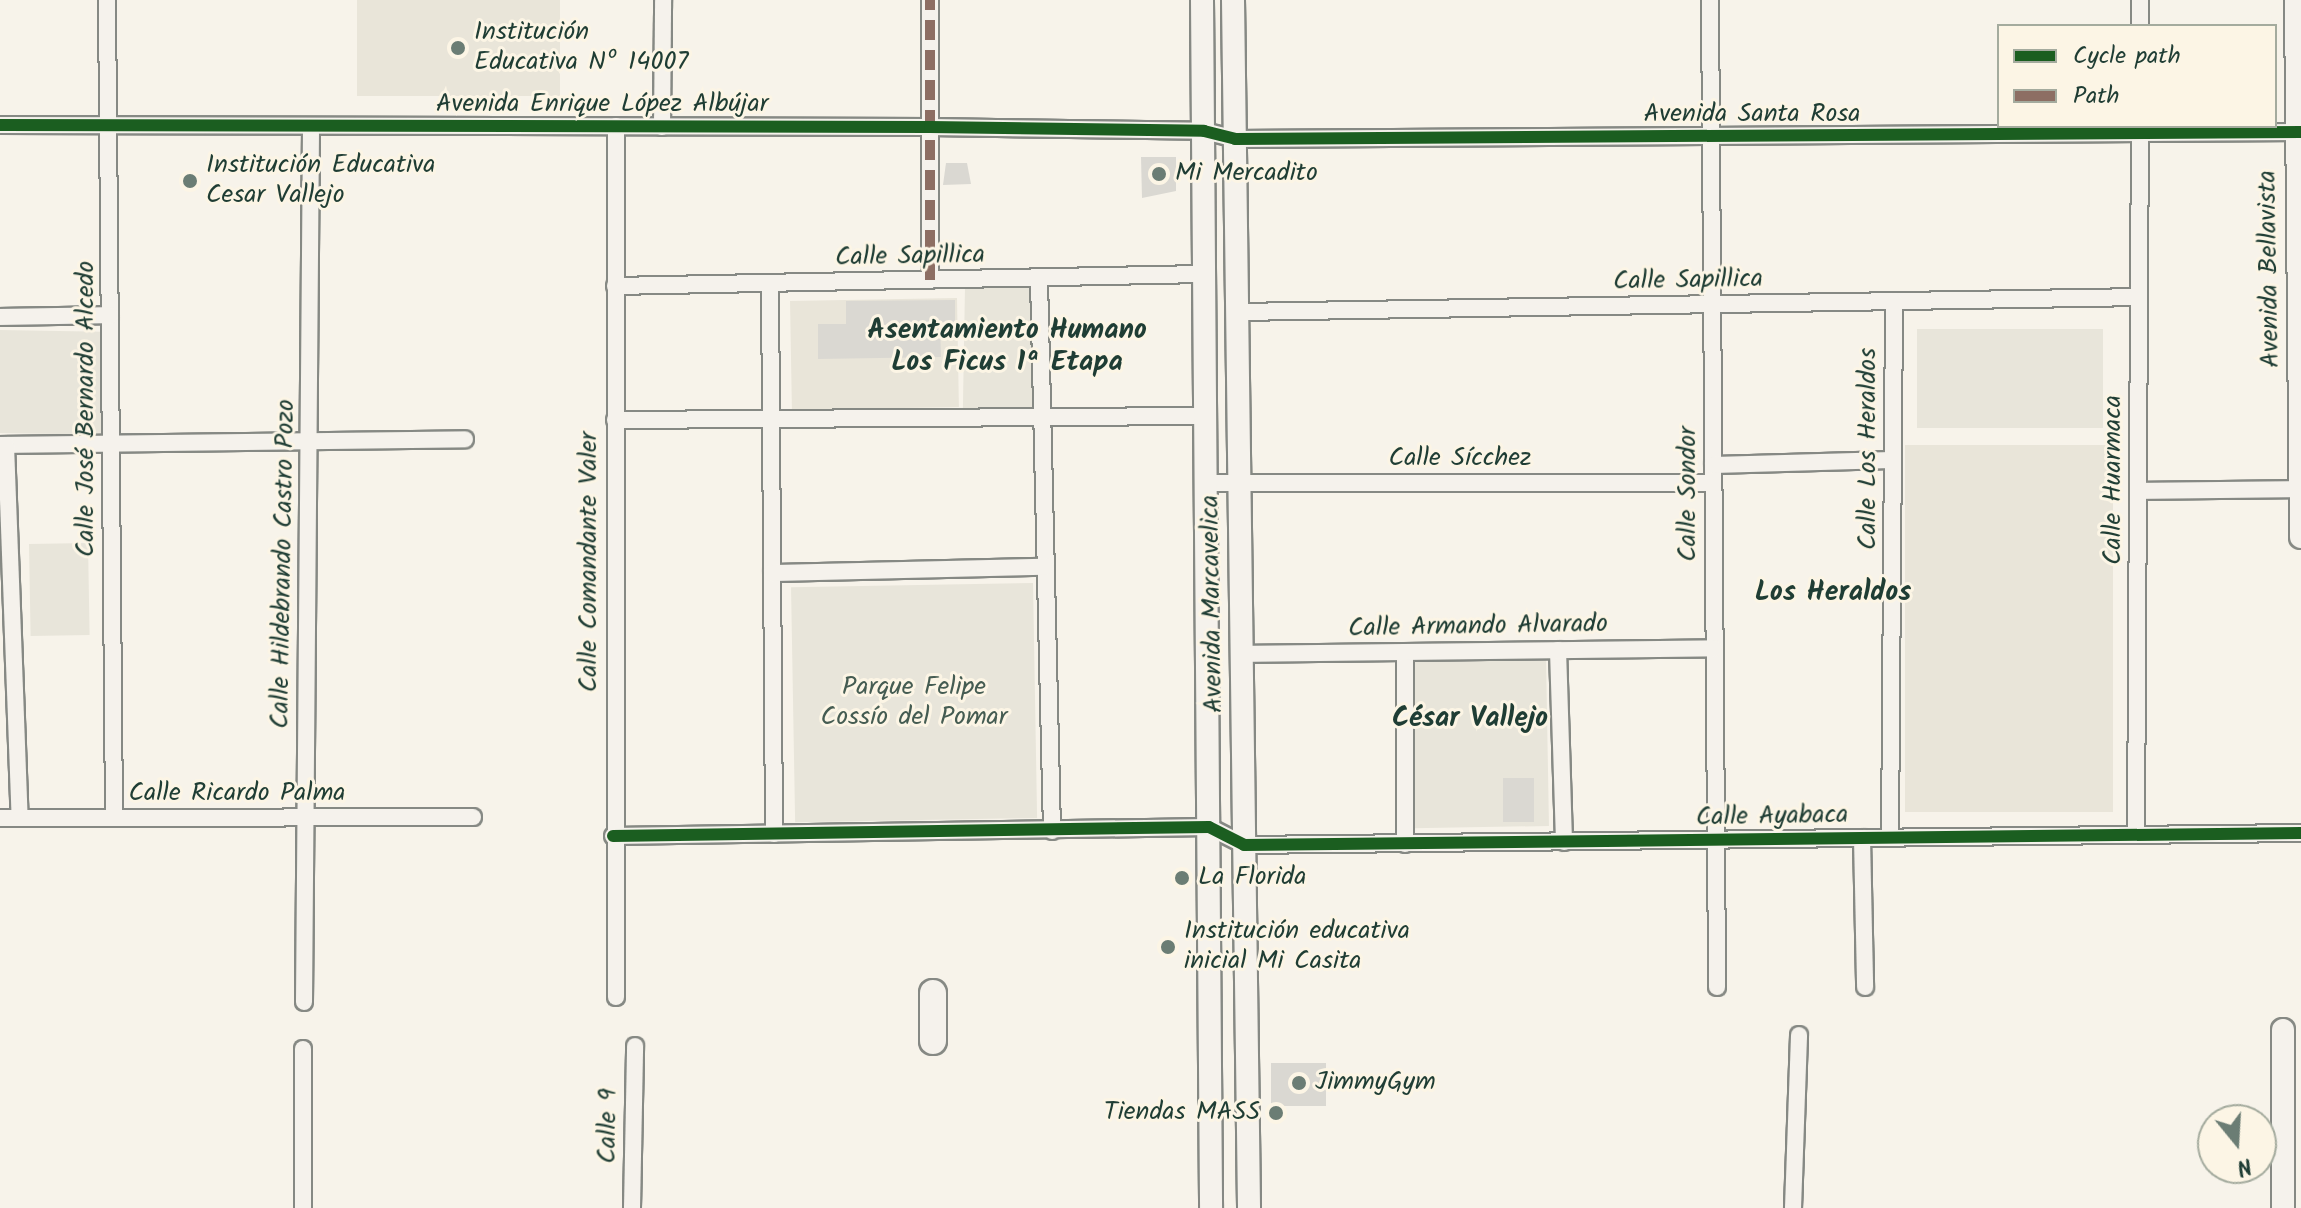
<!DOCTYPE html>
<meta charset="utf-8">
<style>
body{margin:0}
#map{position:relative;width:2301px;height:1208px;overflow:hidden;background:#f7f3ea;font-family:Kalam,sans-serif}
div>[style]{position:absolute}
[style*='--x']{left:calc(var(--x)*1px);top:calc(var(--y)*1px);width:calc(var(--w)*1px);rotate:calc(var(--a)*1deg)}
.built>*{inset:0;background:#e9e5d9;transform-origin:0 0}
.green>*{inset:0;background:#e8e5da;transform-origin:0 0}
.building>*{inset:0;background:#dad8d2;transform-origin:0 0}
.roads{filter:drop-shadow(2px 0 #868984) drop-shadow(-2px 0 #868984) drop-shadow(0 2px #868984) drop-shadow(0 -2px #868984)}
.street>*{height:16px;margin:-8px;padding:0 8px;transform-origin:8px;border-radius:8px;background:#f5f2ec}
.secondary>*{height:22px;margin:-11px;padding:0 11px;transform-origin:11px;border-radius:11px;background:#f5f2ec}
.primary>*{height:26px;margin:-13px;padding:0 13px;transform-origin:13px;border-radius:13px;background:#f5f2ec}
.quiet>*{height:10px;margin-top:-5px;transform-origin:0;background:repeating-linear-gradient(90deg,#8d6e63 0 20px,transparent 0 30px)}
.cycleway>*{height:12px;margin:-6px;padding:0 6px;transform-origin:6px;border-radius:6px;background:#1b5e20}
.dots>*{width:22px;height:22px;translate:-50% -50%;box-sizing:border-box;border:4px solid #fcf5e5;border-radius:50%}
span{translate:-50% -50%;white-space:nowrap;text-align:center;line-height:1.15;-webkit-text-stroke:6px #fcf5e5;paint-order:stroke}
.poi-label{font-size:26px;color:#1f3d34}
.left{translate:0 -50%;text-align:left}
.right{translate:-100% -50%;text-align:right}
.street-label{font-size:26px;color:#1f3d34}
.park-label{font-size:26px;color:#455c52}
.neighbourhood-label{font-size:28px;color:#1f3d34;font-weight:700}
.legend{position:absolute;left:1997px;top:24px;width:280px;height:104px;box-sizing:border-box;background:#fcf5e5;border:2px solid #a4ab9e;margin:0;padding:10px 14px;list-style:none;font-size:24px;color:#1f3d34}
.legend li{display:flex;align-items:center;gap:16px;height:40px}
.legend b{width:40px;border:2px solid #a4ab9e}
.north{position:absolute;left:2197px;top:1104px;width:80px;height:80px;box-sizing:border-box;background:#fcf5e5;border:2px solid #a4ab9e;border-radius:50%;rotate:162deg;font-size:22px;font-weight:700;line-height:32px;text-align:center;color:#1f3d34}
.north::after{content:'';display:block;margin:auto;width:28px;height:36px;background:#6b7d74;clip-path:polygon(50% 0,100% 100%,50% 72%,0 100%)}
</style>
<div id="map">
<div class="built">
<i style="left:357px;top:0;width:203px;height:96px"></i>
<i style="left:957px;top:298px;width:109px;height:167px;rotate:89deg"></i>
<i style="left:2113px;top:445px;width:367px;height:208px;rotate:90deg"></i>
</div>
<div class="green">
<i style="left:1041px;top:288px;width:130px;height:76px;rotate:91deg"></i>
<i style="left:1917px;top:329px;width:186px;height:99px"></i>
<i style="left:0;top:330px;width:103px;height:103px;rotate:1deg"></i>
<i style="left:88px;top:543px;width:92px;height:59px;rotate:89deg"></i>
<i style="left:1033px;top:583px;width:235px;height:242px;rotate:89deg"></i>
<i style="left:1546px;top:656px;width:170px;height:136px;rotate:89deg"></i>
</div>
<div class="building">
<i style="clip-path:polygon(1141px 157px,1176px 157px,1176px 191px,1142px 198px)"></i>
<i style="clip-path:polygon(946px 163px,967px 163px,971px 184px,943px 185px)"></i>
<i style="clip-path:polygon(955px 300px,955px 325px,940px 325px,941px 357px,818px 359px,818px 324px,846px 324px,846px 301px)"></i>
<i style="left:1534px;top:778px;width:44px;height:31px;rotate:90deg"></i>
<i style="left:1271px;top:1063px;width:55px;height:43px"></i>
</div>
<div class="roads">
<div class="street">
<i style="--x:107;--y:0;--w:818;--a:89.51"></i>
<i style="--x:1710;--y:0;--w:987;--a:89.59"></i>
<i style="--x:2140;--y:0;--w:26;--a:90"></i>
<i style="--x:0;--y:125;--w:930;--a:0.12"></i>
<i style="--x:930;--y:127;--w:274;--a:0.8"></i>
<i style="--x:1204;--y:131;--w:32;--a:14"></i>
<i style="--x:1235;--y:139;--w:1066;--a:-0.38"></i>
<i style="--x:662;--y:127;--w:127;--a:-89.5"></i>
<i style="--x:1039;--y:279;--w:552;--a:88.65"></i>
<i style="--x:930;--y:280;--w:280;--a:-90"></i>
<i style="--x:770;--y:283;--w:551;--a:89.58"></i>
<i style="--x:615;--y:286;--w:590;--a:-1.17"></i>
<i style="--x:1238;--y:312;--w:901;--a:-0.95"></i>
<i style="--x:0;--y:317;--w:110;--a:-1"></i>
<i style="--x:615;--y:420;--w:591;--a:-0.39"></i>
<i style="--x:0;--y:445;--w:465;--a:-0.7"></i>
<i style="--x:6;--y:445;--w:373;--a:87.9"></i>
<i style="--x:1713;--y:465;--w:179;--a:-1.6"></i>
<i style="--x:1206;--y:483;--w:507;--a:0"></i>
<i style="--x:2139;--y:491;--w:162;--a:-0.7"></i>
<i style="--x:772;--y:573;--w:274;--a:-1.3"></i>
<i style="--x:1558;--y:650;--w:192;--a:88.2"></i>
<i style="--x:1405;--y:652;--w:192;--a:90"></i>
<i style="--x:1242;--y:654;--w:472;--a:-0.7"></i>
<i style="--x:0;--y:818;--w:473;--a:-0.1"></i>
<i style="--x:2136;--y:835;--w:709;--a:-89.68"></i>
<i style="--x:613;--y:836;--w:596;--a:-0.87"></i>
<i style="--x:1209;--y:827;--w:39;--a:27"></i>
<i style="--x:1244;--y:845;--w:1057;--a:-0.65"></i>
<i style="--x:1862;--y:838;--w:149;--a:88.8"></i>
<i style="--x:1890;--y:838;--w:537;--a:-89.57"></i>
<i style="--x:616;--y:997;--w:871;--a:-90"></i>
<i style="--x:304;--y:1002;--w:876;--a:-89.54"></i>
<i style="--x:303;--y:1208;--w:159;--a:-90"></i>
<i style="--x:632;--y:1208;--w:162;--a:-88.9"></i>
<i style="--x:1793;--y:1208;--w:173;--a:-88"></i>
</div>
<div class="secondary">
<i style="--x:1202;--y:0;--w:1208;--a:89.57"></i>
<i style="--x:1233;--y:0;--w:1208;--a:89.24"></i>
<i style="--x:2296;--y:0;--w:537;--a:89.47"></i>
<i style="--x:2283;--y:1030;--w:178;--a:90"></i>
</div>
<div class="primary">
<i style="--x:933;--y:993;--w:48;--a:90"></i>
</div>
</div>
<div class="quiet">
<i style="--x:930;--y:280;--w:280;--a:-90"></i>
</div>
<div class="cycleway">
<i style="--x:0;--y:125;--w:930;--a:0.12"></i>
<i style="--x:930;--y:127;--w:274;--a:0.8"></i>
<i style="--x:1204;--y:131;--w:32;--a:14"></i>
<i style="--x:1235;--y:139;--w:1066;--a:-0.38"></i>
<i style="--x:613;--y:836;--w:596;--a:-0.87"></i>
<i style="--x:1209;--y:827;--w:39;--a:27"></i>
<i style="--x:1244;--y:845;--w:1057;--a:-0.65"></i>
</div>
<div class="dots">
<i style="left:458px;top:48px;background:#6b7d74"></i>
<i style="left:1159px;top:174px;background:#6b7d74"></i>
<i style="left:190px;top:181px;background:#6b7d74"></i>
<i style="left:1182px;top:878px;background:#6b7d74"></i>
<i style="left:1168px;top:947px;background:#6b7d74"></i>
<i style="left:1299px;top:1083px;background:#6b7d74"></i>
<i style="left:1276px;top:1113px;background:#6b7d74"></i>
</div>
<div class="poi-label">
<span class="left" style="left:474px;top:48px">Institución<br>Educativa Nº 14007</span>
<span class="left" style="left:206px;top:181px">Institución Educativa<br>Cesar Vallejo</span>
<span class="left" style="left:1175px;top:174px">Mi Mercadito</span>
<span class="left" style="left:1198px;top:878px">La Florida</span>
<span class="left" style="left:1184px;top:947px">Institución educativa<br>inicial Mi Casita</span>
<span class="left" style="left:1315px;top:1083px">JimmyGym</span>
<span class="right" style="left:1260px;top:1113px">Tiendas MASS</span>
</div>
<div class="street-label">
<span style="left:602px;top:105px">Avenida Enrique López Albújar</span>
<span style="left:1752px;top:115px">Avenida Santa Rosa</span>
<span style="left:910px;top:257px;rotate:-1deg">Calle Sapillica</span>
<span style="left:2270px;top:269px;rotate:-91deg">Avenida Bellavista</span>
<span style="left:1688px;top:281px;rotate:-1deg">Calle Sapillica</span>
<span style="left:87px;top:409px;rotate:-90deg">Calle José Bernardo Alcedo</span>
<span style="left:1869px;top:449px;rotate:-90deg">Calle Los Heraldos</span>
<span style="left:1460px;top:459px">Calle Sícchez</span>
<span style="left:2114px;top:480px;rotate:-90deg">Calle Huarmaca</span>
<span style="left:1689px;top:494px;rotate:-90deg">Calle Sondor</span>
<span style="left:590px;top:562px;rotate:-90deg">Calle Comandante Valer</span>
<span style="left:284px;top:564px;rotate:-89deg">Calle Hildebrando Castro Pozo</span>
<span style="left:1213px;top:604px;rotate:-91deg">Avenida Marcavelica</span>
<span style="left:1478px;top:627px;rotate:-1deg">Calle Armando Alvarado</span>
<span style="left:237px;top:794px">Calle Ricardo Palma</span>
<span style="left:1772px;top:817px;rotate:-1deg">Calle Ayabaca</span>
<span style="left:609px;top:1126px;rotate:-89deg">Calle 9</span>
</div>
<div class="park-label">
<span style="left:914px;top:703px">Parque Felipe<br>Cossío del Pomar</span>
</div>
<div class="neighbourhood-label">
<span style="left:1007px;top:347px">Asentamiento Humano<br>Los Ficus 1ª Etapa</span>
<span style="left:1833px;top:593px">Los Heraldos</span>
<span style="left:1470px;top:719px">César Vallejo</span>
</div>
<ul class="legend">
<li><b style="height:10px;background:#1b5e20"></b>Cycle path</li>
<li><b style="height:10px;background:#8d6e63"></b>Path</li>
</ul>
<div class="north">N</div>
</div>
